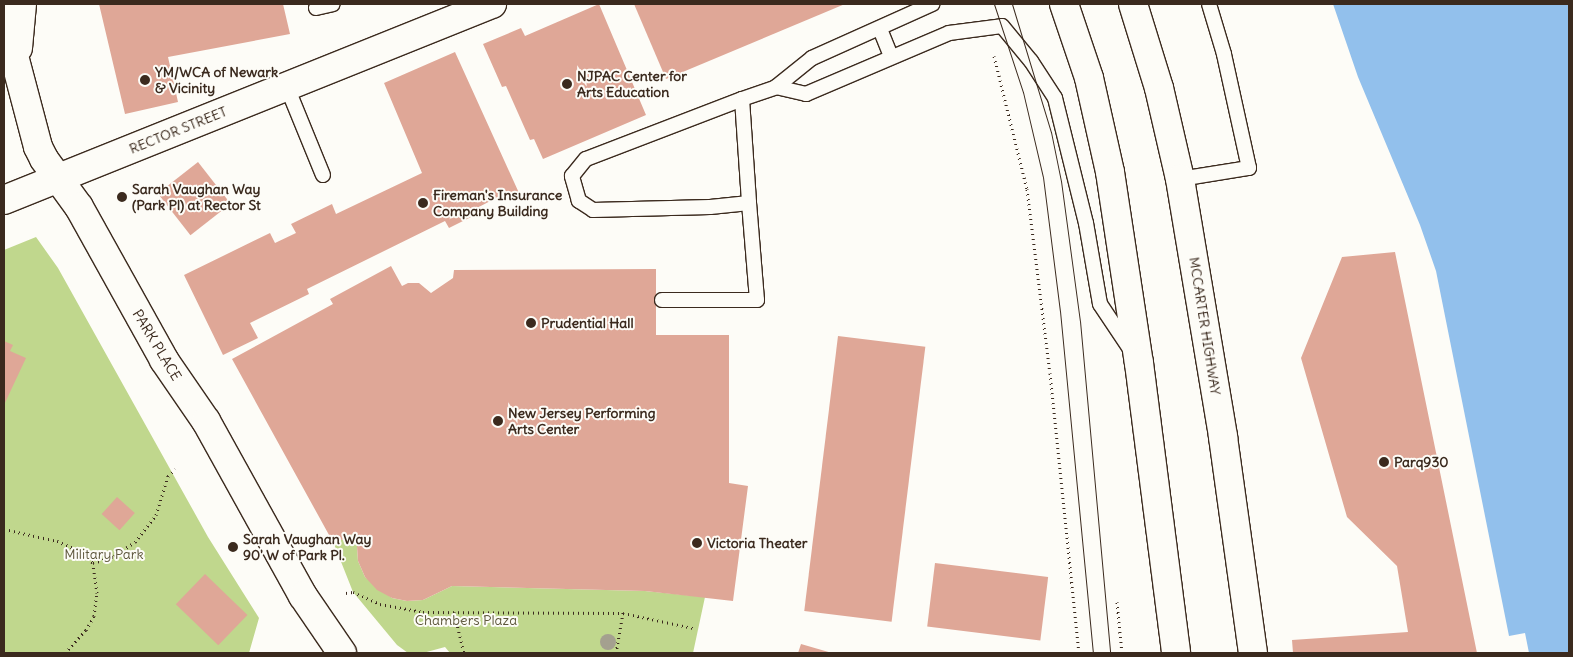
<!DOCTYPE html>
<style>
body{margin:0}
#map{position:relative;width:1573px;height:657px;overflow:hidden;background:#fdfcf7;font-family:Delius,sans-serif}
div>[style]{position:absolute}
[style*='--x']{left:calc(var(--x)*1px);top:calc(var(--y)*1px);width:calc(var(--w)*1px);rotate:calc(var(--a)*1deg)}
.green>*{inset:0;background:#c0d78d}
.water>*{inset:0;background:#92c0ec}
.building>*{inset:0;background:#dfa797;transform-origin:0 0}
.path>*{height:3px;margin-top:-1.5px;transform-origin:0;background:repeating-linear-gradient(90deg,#3b2a1e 0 1px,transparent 0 5px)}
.roads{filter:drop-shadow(1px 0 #3b2a1e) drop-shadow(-1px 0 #3b2a1e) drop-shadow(0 1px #3b2a1e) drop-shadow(0 -1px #3b2a1e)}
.service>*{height:14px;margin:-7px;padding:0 7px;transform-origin:7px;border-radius:7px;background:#fdfcf7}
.minor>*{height:28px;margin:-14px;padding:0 14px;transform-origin:14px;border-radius:14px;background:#fdfcf7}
.primary>*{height:28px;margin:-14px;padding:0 14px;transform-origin:14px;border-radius:14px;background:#fdfcf7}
.tram>*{height:1px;margin:-0.5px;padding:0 0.5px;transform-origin:0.5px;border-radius:0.5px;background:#3b2a1e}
.trees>*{width:16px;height:16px;margin:-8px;border-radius:50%;background:#a4a08f}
.dots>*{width:14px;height:14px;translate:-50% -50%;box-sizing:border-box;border:2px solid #fdfcf7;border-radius:50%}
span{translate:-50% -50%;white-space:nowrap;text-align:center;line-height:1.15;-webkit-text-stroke:4px #fdfcf7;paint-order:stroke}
.poi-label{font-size:14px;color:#3b2a1e;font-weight:700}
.left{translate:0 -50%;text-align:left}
.street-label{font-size:14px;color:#3b2a1e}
.park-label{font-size:14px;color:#5c553a}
.frame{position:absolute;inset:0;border:5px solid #3b2a1e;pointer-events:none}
</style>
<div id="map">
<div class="green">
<i style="clip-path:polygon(36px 237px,58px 268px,208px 537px,259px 618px,249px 653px,4px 653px,4px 250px)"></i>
<i style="clip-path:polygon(356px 532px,358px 561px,365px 577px,392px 598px,407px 601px,423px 600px,452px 586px,645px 591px,705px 597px,693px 653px,450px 653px,445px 647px,423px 653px,408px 653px,397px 645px,353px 592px,334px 544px)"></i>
</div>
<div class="water">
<i style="clip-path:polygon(1333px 4px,1569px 4px,1569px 653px,1529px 653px,1525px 633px,1509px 636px,1436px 271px,1420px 225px,1358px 77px)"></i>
</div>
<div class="building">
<i style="clip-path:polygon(99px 4px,283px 4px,290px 34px,168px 57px,178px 102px,125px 114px)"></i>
<i style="clip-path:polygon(599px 4px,646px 115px,543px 159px,534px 139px,530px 140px,506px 86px,502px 87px,483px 44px,521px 28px,525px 36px)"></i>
<i style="clip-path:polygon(634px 4px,845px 4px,666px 79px)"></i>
<i style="clip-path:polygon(455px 52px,519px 193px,500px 202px,498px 197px,475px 209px,477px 214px,449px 228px,445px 221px,307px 289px,309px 294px,250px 323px,258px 338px,223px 355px,184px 275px,270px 233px,275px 243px,296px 233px,291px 224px,332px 204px,336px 214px,422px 173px,384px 83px)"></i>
<i style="left:198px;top:162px;width:53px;height:51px;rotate:52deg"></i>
<i style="clip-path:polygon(1395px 252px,1477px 653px,1293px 653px,1292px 640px,1408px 632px,1397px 566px,1347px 517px,1301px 358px,1342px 257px)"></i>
<i style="clip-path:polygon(391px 266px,402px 286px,408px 283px,419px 283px,431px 293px,453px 278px,454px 270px,656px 269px,656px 335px,729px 335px,729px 483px,748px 486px,733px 601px,645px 591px,452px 586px,423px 600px,407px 601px,392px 598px,377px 590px,365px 577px,358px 561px,356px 532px,334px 544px,232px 359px,333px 304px,330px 299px)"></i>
<i style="left:838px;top:336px;width:88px;height:277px;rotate:7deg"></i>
<i style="clip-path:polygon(4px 341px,13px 345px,10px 351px,26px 358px,4px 405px)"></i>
<i style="left:117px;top:497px;width:24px;height:23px;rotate:42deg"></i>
<i style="left:935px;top:563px;width:114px;height:64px;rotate:7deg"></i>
<i style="left:205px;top:574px;width:59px;height:42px;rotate:44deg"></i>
<i style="clip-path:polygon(801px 644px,832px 653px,798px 653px)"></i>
</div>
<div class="path">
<i style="--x:994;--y:56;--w:137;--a:76.1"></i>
<i style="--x:1027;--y:189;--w:185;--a:82.9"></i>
<i style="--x:1050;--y:373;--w:281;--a:84.1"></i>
<i style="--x:4;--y:529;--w:54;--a:12.8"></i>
<i style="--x:57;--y:541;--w:21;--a:23"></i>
<i style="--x:76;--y:549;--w:22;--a:39"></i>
<i style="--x:93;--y:563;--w:22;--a:-18"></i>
<i style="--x:114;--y:556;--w:25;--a:-34"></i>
<i style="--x:135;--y:542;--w:34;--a:-52"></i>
<i style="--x:156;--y:515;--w:41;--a:-72.9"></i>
<i style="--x:168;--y:476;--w:10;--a:-45"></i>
<i style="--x:346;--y:593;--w:7;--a:-8"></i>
<i style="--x:353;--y:592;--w:30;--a:24"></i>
<i style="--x:380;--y:604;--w:44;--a:10.5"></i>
<i style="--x:423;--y:612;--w:200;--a:0.3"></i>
<i style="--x:623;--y:613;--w:72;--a:12.1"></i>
<i style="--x:1117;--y:602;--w:51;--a:84.4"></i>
<i style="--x:454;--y:612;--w:42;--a:76.3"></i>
<i style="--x:65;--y:653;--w:31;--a:-48"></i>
<i style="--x:86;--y:630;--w:16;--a:-60"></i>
<i style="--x:94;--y:616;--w:23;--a:-83"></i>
<i style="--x:97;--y:593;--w:30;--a:-98"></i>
<i style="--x:616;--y:653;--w:41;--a:-80.1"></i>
</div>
<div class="roads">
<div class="service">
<i style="--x:316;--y:8;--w:17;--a:-13"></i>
<i style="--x:880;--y:29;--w:29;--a:68"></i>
<i style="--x:287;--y:87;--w:95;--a:67.8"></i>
<i style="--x:776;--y:87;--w:31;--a:13"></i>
<i style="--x:806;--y:94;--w:155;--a:-23.1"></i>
<i style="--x:949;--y:33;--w:53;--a:-7.5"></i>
<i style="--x:1002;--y:26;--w:45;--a:50.4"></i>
<i style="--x:1031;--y:61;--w:44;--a:57"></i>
<i style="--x:1055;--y:98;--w:129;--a:76.1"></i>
<i style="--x:1086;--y:223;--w:82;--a:80.2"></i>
<i style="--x:1100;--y:304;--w:54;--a:56.3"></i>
<i style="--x:742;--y:99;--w:104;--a:86.1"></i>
<i style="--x:749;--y:203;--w:39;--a:174"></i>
<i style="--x:710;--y:207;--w:117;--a:178.5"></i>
<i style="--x:593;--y:210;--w:17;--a:-147"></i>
<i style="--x:579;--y:201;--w:26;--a:-106"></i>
<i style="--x:572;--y:176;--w:22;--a:-51"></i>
<i style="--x:586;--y:159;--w:167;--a:-21"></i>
<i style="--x:742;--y:99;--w:36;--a:-19"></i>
<i style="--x:776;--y:87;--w:46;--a:-38.9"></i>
<i style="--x:812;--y:58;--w:132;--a:-24.2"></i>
<i style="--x:1180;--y:179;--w:70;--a:-9.1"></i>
<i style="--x:1249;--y:168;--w:117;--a:-102.4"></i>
<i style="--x:1224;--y:54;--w:52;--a:-106.7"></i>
<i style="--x:662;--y:300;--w:95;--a:0"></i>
<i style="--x:757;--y:300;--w:97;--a:-94.7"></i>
</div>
<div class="minor">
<i style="--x:4;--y:200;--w:526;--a:-21.88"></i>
</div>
<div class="primary">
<i style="--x:1064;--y:4;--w:78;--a:71.3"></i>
<i style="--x:1089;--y:78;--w:96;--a:77.4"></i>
<i style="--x:1110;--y:172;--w:193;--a:81.4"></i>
<i style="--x:1139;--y:363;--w:292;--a:82.7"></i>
<i style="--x:1133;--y:4;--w:88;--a:72.8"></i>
<i style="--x:1159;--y:88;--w:93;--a:77"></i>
<i style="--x:1180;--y:179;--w:262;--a:80.5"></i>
<i style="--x:1223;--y:437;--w:218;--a:82.1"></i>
<i style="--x:4;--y:18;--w:133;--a:75.2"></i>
<i style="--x:38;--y:147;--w:13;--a:63"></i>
<i style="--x:44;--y:159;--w:59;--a:53.9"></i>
<i style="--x:79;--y:207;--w:175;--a:60.9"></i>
<i style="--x:164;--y:360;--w:74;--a:55.5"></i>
<i style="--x:206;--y:421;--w:200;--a:61"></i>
<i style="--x:303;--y:596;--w:69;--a:55.6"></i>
<i style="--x:18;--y:48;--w:44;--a:-84.8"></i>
</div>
</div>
<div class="tram">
<i style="--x:994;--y:4;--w:93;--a:71.8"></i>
<i style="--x:1023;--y:92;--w:87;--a:76.8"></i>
<i style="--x:1043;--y:177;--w:135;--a:82.8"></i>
<i style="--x:1060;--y:311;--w:344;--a:84.5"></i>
<i style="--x:1012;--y:4;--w:134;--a:73.1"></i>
<i style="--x:1051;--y:132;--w:50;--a:78.5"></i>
<i style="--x:1061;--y:181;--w:141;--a:82.3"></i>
<i style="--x:1080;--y:321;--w:333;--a:84.8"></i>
</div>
<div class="trees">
<i style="left:608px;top:642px"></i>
</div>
<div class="dots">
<i style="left:145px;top:80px;background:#3b2a1e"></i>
<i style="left:567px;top:84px;background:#3b2a1e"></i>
<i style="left:122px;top:197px;background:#3b2a1e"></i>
<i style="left:423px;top:203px;background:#3b2a1e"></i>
<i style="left:531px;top:323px;background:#3b2a1e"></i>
<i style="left:498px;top:421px;background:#3b2a1e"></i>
<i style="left:1384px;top:462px;background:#3b2a1e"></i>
<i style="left:697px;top:543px;background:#3b2a1e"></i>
<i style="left:233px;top:547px;background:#3b2a1e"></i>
</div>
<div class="poi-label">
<span class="left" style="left:155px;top:80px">YM/WCA of Newark<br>&amp; Vicinity</span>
<span class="left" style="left:577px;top:84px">NJPAC Center for<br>Arts Education</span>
<span class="left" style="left:132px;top:197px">Sarah Vaughan Way<br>(Park Pl) at Rector St</span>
<span class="left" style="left:433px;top:203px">Fireman's Insurance<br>Company Building</span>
<span class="left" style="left:541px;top:323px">Prudential Hall</span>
<span class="left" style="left:508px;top:421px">New Jersey Performing<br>Arts Center</span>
<span class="left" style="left:1394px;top:462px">Parq930</span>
<span class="left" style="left:243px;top:547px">Sarah Vaughan Way<br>90' W of Park Pl.</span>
<span class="left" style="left:707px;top:543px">Victoria Theater</span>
</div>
<div class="street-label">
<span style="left:178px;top:130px;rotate:-22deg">RECTOR STREET</span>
<span style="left:1205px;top:326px;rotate:81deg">MCCARTER HIGHWAY</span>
<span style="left:157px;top:345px;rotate:59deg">PARK PLACE</span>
</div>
<div class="park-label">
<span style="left:104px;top:554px">Military Park</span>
<span style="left:466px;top:620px">Chambers Plaza</span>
</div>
<div class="frame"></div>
</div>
